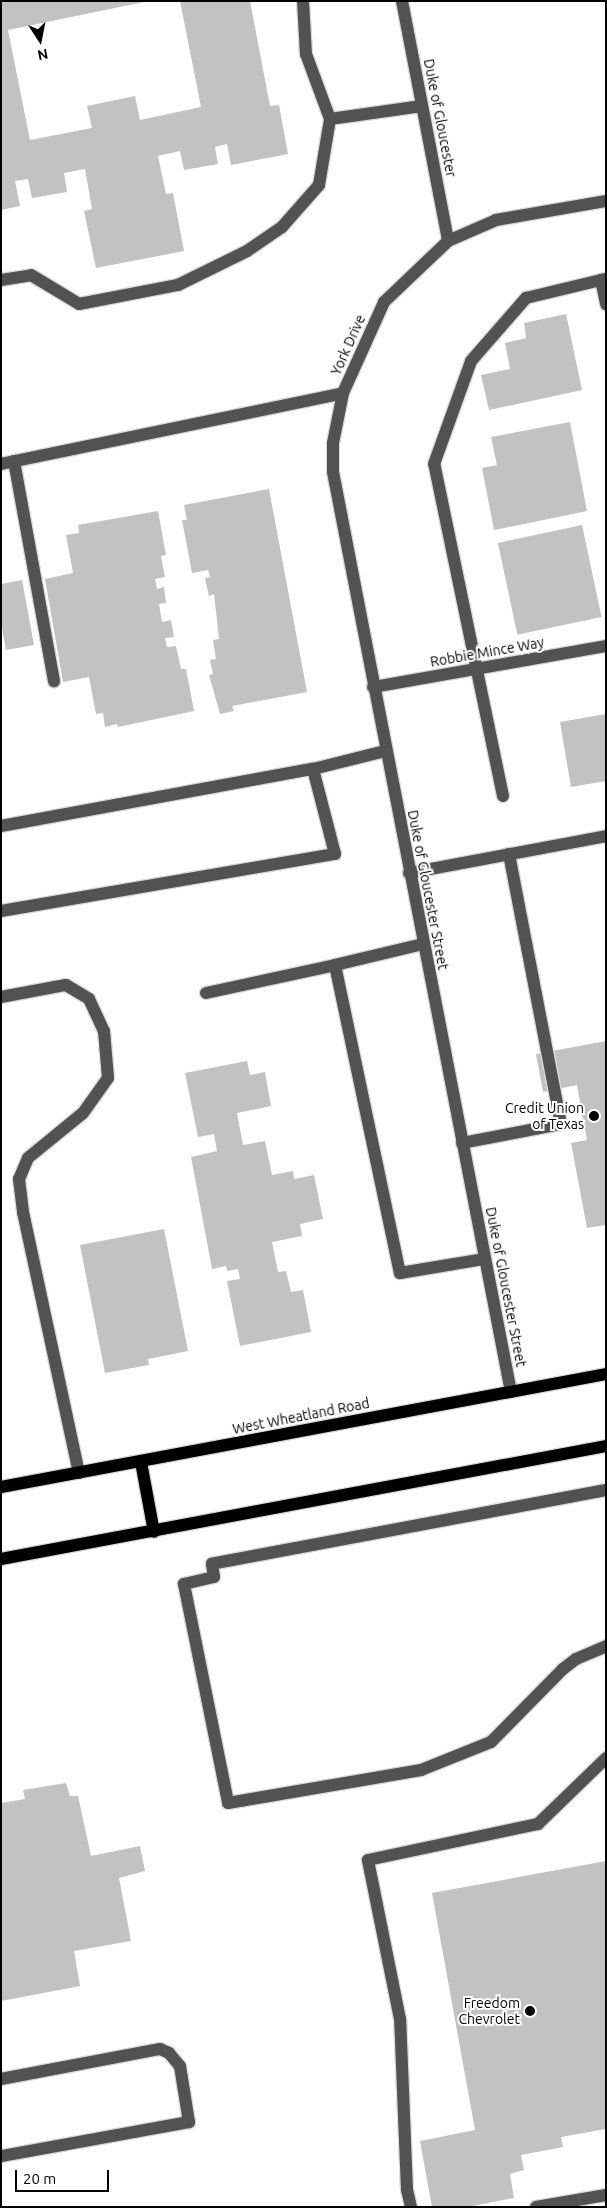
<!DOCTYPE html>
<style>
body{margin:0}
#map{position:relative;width:607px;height:2208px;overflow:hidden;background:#fff;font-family:Ubuntu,sans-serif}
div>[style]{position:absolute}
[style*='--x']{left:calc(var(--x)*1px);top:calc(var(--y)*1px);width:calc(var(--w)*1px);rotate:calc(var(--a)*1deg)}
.building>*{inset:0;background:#c2c2c2;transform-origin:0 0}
.roads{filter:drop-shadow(1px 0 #dbdbdb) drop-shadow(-1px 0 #dbdbdb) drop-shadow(0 1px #dbdbdb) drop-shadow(0 -1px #dbdbdb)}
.minor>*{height:12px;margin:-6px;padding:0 6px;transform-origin:6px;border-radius:6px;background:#525252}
.major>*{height:12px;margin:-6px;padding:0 6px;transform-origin:6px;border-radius:6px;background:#000}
.dots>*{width:14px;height:14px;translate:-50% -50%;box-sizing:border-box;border:2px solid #fff;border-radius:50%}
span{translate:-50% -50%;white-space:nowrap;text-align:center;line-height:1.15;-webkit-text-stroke:4px #fff;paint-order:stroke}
.street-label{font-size:14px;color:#000}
.poi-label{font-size:14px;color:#000}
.right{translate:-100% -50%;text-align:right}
.frame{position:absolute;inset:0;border:2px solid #000;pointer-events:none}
.north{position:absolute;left:15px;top:15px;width:50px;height:50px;-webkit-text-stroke:4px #fff;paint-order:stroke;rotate:169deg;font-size:14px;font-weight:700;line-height:20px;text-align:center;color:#000}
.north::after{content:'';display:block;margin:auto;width:18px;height:22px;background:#000;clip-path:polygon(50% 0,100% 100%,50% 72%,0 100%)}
.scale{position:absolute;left:15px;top:2170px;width:94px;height:22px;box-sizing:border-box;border:2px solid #000;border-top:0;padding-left:6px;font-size:15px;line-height:18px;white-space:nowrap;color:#000;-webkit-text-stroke:4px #fff;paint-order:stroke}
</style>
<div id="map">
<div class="building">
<i style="clip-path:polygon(1px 1px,149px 1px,8px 30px,30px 140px,92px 128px,87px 106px,135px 96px,140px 120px,201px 107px,180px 1px,250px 1px,270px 106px,279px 105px,288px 154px,231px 165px,227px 144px,215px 147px,218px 164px,184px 170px,180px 151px,158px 156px,166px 194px,173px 193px,184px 251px,96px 268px,84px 211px,92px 209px,85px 169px,64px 173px,67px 192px,32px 198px,28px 179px,15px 181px,20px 206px,1px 210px)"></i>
<i style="clip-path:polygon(566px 314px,582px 390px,489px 410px,481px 375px,510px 369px,505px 343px,526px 338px,524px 323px)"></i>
<i style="clip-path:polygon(570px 422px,587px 511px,494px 530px,482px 468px,497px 465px,491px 437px)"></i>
<i style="clip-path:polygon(269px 489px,307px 692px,232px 706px,234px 711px,220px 714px,209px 675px,213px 674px,210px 660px,216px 659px,213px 640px,219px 639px,214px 594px,209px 596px,205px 578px,210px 577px,208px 570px,192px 573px,182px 520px,187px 520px,184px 505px)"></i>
<i style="clip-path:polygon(158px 511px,166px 555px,161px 556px,165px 577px,155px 579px,157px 589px,164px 587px,166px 603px,159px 604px,162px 622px,171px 620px,174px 637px,165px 638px,167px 647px,176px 646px,181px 669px,186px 669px,194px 711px,118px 727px,117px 724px,105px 727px,103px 713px,96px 714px,89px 677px,63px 682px,45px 579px,73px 573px,66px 535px,79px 533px,78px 525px)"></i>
<i style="left:582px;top:525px;width:94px;height:86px;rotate:78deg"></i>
<i style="clip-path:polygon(22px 580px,34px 645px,6px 650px,1px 622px,1px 584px)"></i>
<i style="clip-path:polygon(606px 714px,606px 781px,571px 787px,560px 722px)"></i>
<i style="clip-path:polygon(606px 1041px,606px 1225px,587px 1228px,571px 1143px,587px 1140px,577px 1085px,543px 1092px,536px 1054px)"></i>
<i style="clip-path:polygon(247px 1061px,250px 1075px,265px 1072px,271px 1106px,237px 1113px,243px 1145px,265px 1141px,272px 1175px,293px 1171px,294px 1179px,314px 1175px,323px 1219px,300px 1224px,302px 1236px,272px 1242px,278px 1272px,286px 1271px,291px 1292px,303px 1290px,311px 1332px,240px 1346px,227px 1281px,240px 1279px,238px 1269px,227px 1271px,226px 1266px,212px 1269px,191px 1157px,217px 1151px,214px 1134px,198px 1137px,185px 1073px)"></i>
<i style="clip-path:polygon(164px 1229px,188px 1351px,148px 1359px,149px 1365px,105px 1373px,80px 1245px)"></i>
<i style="clip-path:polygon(66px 1783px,70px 1796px,78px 1796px,91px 1856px,140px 1846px,145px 1871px,119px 1878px,131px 1941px,74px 1951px,80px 1986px,1px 2001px,1px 1803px,25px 1799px,23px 1790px)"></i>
<i style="clip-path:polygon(606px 1861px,606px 2129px,561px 2137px,563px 2147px,521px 2155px,524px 2170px,510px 2174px,514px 2198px,467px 2207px,432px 2207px,420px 2141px,475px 2130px,432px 1893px)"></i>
</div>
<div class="roads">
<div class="minor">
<i style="--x:303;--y:1;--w:53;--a:86.8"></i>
<i style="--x:306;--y:54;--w:69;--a:69.7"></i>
<i style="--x:330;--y:119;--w:93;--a:-8"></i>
<i style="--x:402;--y:1;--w:244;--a:79.1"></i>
<i style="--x:606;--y:279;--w:5;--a:169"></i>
<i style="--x:601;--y:280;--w:25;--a:78"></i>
<i style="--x:1;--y:280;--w:30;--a:-9"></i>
<i style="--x:31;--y:275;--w:56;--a:31.1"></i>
<i style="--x:79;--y:304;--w:101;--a:-10.9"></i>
<i style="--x:178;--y:285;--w:77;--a:-26.2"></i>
<i style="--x:247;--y:251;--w:42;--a:-34.4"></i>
<i style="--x:282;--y:227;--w:56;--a:-48.6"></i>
<i style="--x:319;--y:185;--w:67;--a:-80.5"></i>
<i style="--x:343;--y:393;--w:51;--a:101.3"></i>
<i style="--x:333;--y:443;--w:29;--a:90"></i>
<i style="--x:333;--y:472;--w:937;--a:79.05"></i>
<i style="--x:14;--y:461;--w:224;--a:79.7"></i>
<i style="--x:1;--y:464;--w:349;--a:-11.7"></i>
<i style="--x:343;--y:393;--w:100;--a:-65.7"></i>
<i style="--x:384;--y:302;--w:88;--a:-43.6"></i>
<i style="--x:448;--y:241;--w:52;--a:-23.6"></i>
<i style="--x:496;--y:220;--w:112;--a:-9.8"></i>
<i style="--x:373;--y:687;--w:237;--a:-10"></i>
<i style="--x:503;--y:796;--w:339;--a:-101.7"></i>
<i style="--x:434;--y:464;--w:109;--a:-70.2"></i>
<i style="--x:471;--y:361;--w:84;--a:-48.9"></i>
<i style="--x:526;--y:298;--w:77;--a:-13.5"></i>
<i style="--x:1;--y:826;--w:317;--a:-10.4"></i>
<i style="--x:409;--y:873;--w:200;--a:-10.6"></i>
<i style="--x:1;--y:911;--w:339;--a:-9.7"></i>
<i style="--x:335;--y:854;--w:88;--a:-104.5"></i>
<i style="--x:313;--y:769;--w:74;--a:-14"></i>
<i style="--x:423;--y:944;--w:90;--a:166.6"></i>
<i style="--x:335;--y:965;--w:315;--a:78.1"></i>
<i style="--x:400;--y:1273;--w:86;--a:-9.4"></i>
<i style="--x:206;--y:993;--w:132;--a:-12.2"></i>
<i style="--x:1;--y:997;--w:66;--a:-10.5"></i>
<i style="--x:66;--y:985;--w:27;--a:31"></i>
<i style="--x:89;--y:999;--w:35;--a:65"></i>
<i style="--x:104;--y:1031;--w:47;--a:85.1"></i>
<i style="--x:108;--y:1078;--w:43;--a:125.5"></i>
<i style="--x:83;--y:1113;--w:71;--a:140.7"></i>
<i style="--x:28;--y:1158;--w:23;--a:113"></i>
<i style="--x:19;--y:1179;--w:33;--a:83"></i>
<i style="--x:23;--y:1212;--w:267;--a:77.9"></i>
<i style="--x:462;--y:1143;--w:101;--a:-10.9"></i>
<i style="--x:561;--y:1124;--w:275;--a:-100.9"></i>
<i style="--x:606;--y:1490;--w:401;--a:169.4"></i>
<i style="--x:212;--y:1564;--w:13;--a:81"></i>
<i style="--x:214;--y:1577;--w:31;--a:167"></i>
<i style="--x:184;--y:1584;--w:223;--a:78.6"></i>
<i style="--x:228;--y:1803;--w:196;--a:-9.7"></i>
<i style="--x:421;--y:1770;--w:75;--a:-21.8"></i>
<i style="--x:491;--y:1742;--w:103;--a:-45.4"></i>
<i style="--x:563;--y:1669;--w:16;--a:-38"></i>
<i style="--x:576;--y:1659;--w:33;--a:-23"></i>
<i style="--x:1;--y:2079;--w:162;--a:-10.7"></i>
<i style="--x:160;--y:2049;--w:10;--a:24"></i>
<i style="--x:169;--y:2053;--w:17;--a:50"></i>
<i style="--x:180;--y:2066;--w:57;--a:80.9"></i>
<i style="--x:189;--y:2122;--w:191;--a:169.7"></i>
<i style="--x:411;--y:2207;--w:17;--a:-103"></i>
<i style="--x:407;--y:2190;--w:171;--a:-92.3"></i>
<i style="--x:400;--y:2019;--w:162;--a:-101.4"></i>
<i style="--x:368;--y:1860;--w:174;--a:-12"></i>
<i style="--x:538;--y:1824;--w:95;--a:-44.1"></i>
<i style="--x:536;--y:2207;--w:71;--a:-9.7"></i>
</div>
<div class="major">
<i style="--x:141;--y:1462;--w:71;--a:79.5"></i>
<i style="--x:1;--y:1487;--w:615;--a:-10.58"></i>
<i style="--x:1;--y:1559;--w:615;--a:-10.58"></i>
</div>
</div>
<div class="dots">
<i style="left:594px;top:1116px;background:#000"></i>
<i style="left:530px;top:2011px;background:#000"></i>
</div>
<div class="street-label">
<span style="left:440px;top:118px;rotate:79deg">Duke of Gloucester</span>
<span style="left:348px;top:345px;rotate:-66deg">York Drive</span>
<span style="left:487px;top:652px;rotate:-10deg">Robbie Mince Way</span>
<span style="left:428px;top:890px;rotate:79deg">Duke of Gloucester Street</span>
<span style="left:506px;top:1287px;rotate:79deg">Duke of Gloucester Street</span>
<span style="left:301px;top:1416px;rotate:-11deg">West Wheatland Road</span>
</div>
<div class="poi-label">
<span class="right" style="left:584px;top:1116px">Credit Union<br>of Texas</span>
<span class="right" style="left:520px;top:2011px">Freedom<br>Chevrolet</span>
</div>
<div class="frame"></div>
<div class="north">N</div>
<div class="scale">20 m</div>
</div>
